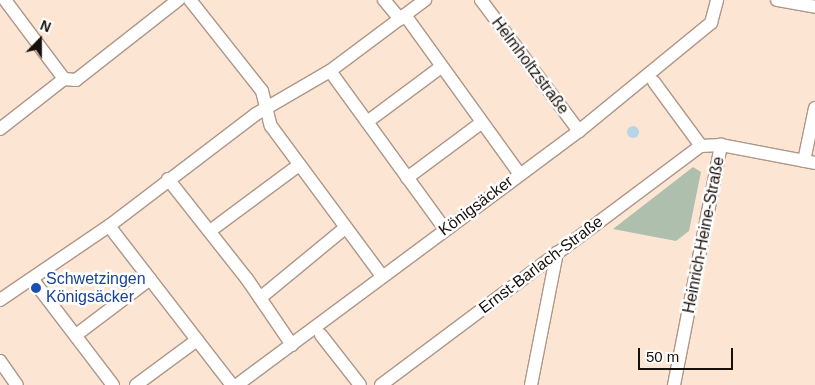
<!DOCTYPE html>
<meta charset="utf-8">
<style>
body{margin:0}
#map{position:relative;width:815px;height:385px;overflow:hidden;background:#fde5d4;font-family:Helvetica,sans-serif}
div>[style]{position:absolute}
[style*='--x']{left:calc(var(--x)*1px);top:calc(var(--y)*1px);width:calc(var(--w)*1px);rotate:calc(var(--a)*1deg)}
.green>*{inset:0;background:#afbfae}
.water>*{inset:0;background:#b6d6e5}
.round{border-radius:50%}
.roads{filter:drop-shadow(1px 0 #ae9788) drop-shadow(-1px 0 #ae9788) drop-shadow(0 1px #ae9788) drop-shadow(0 -1px #ae9788)}
.street>*{height:12px;margin:-6px;padding:0 6px;transform-origin:6px;border-radius:6px;background:#fff}
.dots>*{width:14px;height:14px;translate:-50% -50%;box-sizing:border-box;border:2px solid #fff;border-radius:50%}
span{translate:-50% -50%;white-space:nowrap;text-align:center;line-height:1.15;-webkit-text-stroke:5px #fff;paint-order:stroke}
.street-label{font-size:16px;color:#18100a}
.transit-label{font-size:16px;color:#164399}
.left{translate:0 -50%;text-align:left}
.north{position:absolute;left:15px;top:15px;width:50px;height:50px;-webkit-text-stroke:4px #fff;paint-order:stroke;rotate:22deg;font-size:14px;font-weight:700;line-height:20px;text-align:center;color:#18100a}
.north::after{content:'';display:block;margin:auto;width:18px;height:22px;background:#18100a;clip-path:polygon(50% 0,100% 100%,50% 72%,0 100%)}
.scale{position:absolute;left:638px;top:348px;width:95px;height:22px;box-sizing:border-box;border:2px solid #18100a;border-top:0;padding-left:6px;font-size:15px;line-height:18px;white-space:nowrap;color:#18100a;-webkit-text-stroke:4px #fff;paint-order:stroke}
</style>
<div id="map">
<div class="green">
<i style="clip-path:polygon(693px 167px,701px 172px,689px 231px,676px 241px,613px 229px)"></i>
</div>
<div class="water">
<i class="round" style="left:627px;top:126px;width:12px;height:12px"></i>
</div>
<div class="roads">
<div class="street">
<i style="--x:5;--y:0;--w:99;--a:53.2"></i>
<i style="--x:190;--y:0;--w:116;--a:51.6"></i>
<i style="--x:262;--y:91;--w:36;--a:76"></i>
<i style="--x:271;--y:126;--w:187;--a:53.5"></i>
<i style="--x:384;--y:0;--w:25;--a:50"></i>
<i style="--x:481;--y:0;--w:164;--a:53.2"></i>
<i style="--x:777;--y:0;--w:39;--a:10"></i>
<i style="--x:405;--y:15;--w:195;--a:54.2"></i>
<i style="--x:330;--y:71;--w:195;--a:54"></i>
<i style="--x:654;--y:82;--w:79;--a:53.7"></i>
<i style="--x:367;--y:122;--w:92;--a:-36.6"></i>
<i style="--x:0;--y:129;--w:81;--a:-38"></i>
<i style="--x:64;--y:79;--w:12;--a:5"></i>
<i style="--x:76;--y:80;--w:130;--a:-38.1"></i>
<i style="--x:804;--y:161;--w:54;--a:-78.3"></i>
<i style="--x:407;--y:178;--w:92;--a:-36.6"></i>
<i style="--x:168;--y:179;--w:127;--a:51.7"></i>
<i style="--x:247;--y:279;--w:80;--a:55.7"></i>
<i style="--x:109;--y:226;--w:201;--a:52.3"></i>
<i style="--x:210;--y:231;--w:111;--a:-36.6"></i>
<i style="--x:33;--y:280;--w:132;--a:52.7"></i>
<i style="--x:260;--y:298;--w:110;--a:-39.5"></i>
<i style="--x:0;--y:300;--w:132;--a:-34.2"></i>
<i style="--x:109;--y:226;--w:185;--a:-37.3"></i>
<i style="--x:256;--y:114;--w:86;--a:-30.2"></i>
<i style="--x:330;--y:71;--w:119;--a:-36.8"></i>
<i style="--x:76;--y:335;--w:93;--a:-37.1"></i>
<i style="--x:321;--y:335;--w:63;--a:52"></i>
<i style="--x:0;--y:361;--w:29;--a:55"></i>
<i style="--x:136;--y:385;--w:76;--a:-36.4"></i>
<i style="--x:237;--y:385;--w:426;--a:-36.6"></i>
<i style="--x:579;--y:131;--w:171;--a:-39.3"></i>
<i style="--x:711;--y:23;--w:24;--a:-75"></i>
<i style="--x:381;--y:385;--w:399;--a:-36.8"></i>
<i style="--x:701;--y:146;--w:20;--a:-3"></i>
<i style="--x:721;--y:145;--w:96;--a:10.8"></i>
<i style="--x:531;--y:385;--w:135;--a:-78.9"></i>
<i style="--x:674;--y:385;--w:245;--a:-78.9"></i>
</div>
</div>
<div class="dots">
<i style="left:36px;top:288px;background:#1a4fb4"></i>
</div>
<div class="street-label">
<span style="left:530px;top:66px;rotate:53deg">Helmholtzstraße</span>
<span style="left:476px;top:206px;rotate:-37deg">Königsäcker</span>
<span style="left:704px;top:235px;rotate:-79deg">Heinrich-Heine-Straße</span>
<span style="left:541px;top:265px;rotate:-37deg">Ernst-Barlach-Straße</span>
</div>
<div class="transit-label">
<span class="left" style="left:46px;top:288px">Schwetzingen<br>Königsäcker</span>
</div>
<div class="north">N</div>
<div class="scale">50 m</div>
</div>
